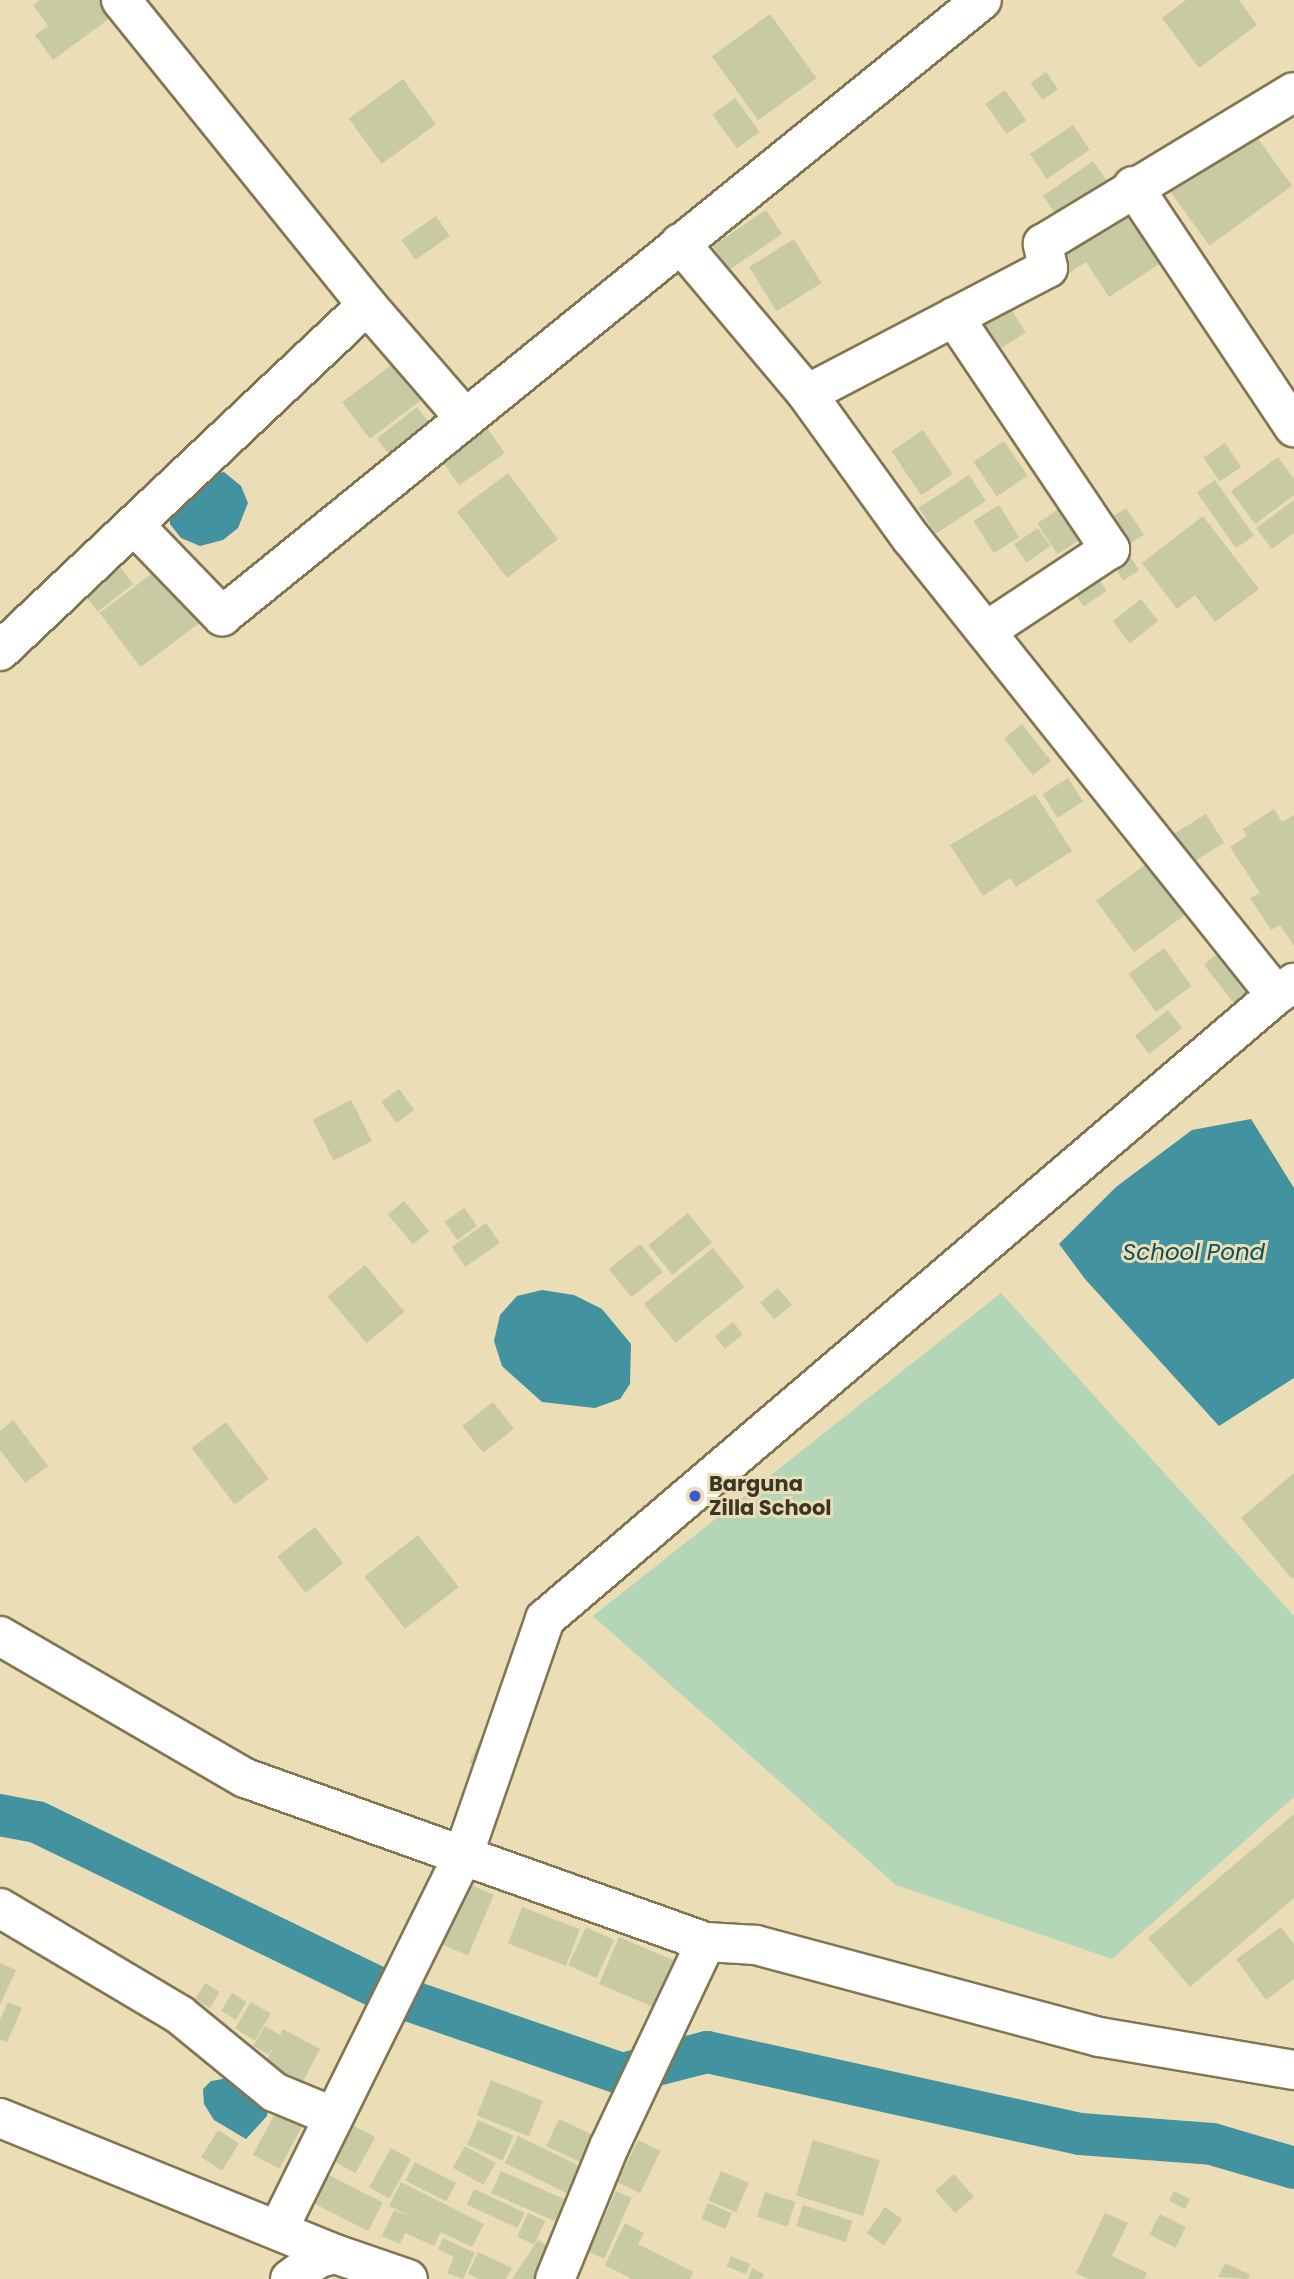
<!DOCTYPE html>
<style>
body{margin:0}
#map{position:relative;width:1294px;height:2279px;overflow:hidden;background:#ebddb6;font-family:Poppins,sans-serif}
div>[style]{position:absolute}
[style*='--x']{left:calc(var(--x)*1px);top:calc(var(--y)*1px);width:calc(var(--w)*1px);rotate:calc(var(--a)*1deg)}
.green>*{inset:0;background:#b3d6b9}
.water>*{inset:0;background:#42929f}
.canal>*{height:42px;margin:-21px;padding:0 21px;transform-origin:21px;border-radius:21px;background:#42929f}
.building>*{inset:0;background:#c8caa3;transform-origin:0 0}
.roads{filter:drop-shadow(2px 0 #827552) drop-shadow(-2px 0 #827552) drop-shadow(0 2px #827552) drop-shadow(0 -2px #827552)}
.minor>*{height:38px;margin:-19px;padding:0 19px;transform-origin:19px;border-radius:19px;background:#fff}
.dots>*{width:19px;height:19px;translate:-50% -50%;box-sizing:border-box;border:4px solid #ebddb6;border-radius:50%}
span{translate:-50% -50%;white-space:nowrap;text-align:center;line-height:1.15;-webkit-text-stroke:6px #ebddb6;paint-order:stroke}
.poi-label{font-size:21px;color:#3c3627;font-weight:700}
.left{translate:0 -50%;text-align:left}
.water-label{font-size:23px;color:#0a525c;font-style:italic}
</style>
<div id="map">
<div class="green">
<i style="clip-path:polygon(1001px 1293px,1294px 1616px,1294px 1797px,1112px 1959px,896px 1885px,593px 1616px)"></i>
</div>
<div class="water">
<i style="clip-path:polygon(224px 472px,241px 486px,248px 503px,238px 528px,223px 540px,200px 546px,181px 538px,170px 524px,170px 508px,204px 476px)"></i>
<i style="clip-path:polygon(1251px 1119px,1294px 1188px,1294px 1378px,1219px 1426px,1085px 1279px,1059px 1244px,1116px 1187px,1192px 1130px)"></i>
<i style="clip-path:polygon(542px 1290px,574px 1295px,602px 1309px,631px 1344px,630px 1384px,620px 1399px,595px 1408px,542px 1402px,502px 1366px,494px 1341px,500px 1315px,517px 1296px)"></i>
<i style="clip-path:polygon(234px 2077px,269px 2098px,267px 2116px,246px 2139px,214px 2120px,204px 2104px,203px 2089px,211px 2081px)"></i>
</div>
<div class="canal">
<i style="--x:0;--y:1815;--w:38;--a:11"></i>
<i style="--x:37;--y:1822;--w:396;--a:25.9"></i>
<i style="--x:393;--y:1995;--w:242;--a:19"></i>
<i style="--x:622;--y:2074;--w:88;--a:-14.5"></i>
<i style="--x:707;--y:2052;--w:382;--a:12.4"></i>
<i style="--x:1080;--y:2134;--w:132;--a:4.3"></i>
<i style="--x:1212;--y:2144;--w:85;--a:16.3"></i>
</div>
<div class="building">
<i style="clip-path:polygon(40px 0,109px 0,118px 12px,53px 60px,35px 35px,48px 26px,33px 5px)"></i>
<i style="clip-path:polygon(1186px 0,1239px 0,1257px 25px,1199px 68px,1162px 18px)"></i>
<i style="left:770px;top:14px;width:79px;height:72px;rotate:54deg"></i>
<i style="left:1046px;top:72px;width:21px;height:19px;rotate:55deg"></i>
<i style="left:403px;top:79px;width:56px;height:67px;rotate:54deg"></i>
<i style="left:1005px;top:90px;width:37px;height:24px;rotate:55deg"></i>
<i style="left:735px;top:98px;width:42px;height:28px;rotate:54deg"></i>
<i style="left:1073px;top:125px;width:30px;height:52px;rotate:56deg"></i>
<i style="left:1248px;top:125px;width:75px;height:102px;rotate:54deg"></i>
<i style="left:1093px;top:161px;width:39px;height:61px;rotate:55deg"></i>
<i style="clip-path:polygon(1134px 207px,1167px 259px,1109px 297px,1086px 262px,1063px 277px,1052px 260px)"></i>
<i style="left:766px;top:210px;width:29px;height:64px;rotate:56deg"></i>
<i style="left:436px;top:216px;width:24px;height:42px;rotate:55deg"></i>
<i style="left:794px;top:239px;width:52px;height:53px;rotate:58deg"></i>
<i style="left:1003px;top:297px;width:42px;height:38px;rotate:57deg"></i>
<i style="left:398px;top:360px;width:46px;height:70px;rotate:53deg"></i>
<i style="left:417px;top:407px;width:28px;height:51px;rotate:52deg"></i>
<i style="left:483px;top:422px;width:38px;height:56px;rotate:55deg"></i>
<i style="left:923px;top:430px;width:53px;height:38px;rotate:56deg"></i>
<i style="left:1004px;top:441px;width:42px;height:37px;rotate:56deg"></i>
<i style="left:1225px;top:443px;width:29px;height:26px;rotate:56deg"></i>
<i style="clip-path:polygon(1278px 457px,1294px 479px,1294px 495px,1255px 524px,1231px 491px)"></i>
<i style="left:508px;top:473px;width:83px;height:64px;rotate:53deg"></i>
<i style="left:969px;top:475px;width:31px;height:60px;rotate:57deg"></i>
<i style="left:1215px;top:480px;width:68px;height:22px;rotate:55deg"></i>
<i style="clip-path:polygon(1294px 500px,1294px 533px,1272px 549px,1256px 528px)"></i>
<i style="left:1070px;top:502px;width:37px;height:39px;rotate:57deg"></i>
<i style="left:999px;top:505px;width:38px;height:30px;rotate:58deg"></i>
<i style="left:1126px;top:508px;width:32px;height:30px;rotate:56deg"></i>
<i style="clip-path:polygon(1203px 516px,1259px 589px,1215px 622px,1195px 595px,1177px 609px,1142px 563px)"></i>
<i style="left:1038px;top:528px;width:22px;height:29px;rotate:56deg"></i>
<i style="left:1126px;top:550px;width:24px;height:19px;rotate:57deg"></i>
<i style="left:116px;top:562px;width:28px;height:45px;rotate:52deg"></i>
<i style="left:1090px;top:566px;width:30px;height:28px;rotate:56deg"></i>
<i style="left:158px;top:569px;width:68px;height:73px;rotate:53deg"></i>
<i style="left:1141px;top:599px;width:28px;height:36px;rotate:52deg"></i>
<i style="left:1022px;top:724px;width:47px;height:23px;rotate:52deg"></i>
<i style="left:1068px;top:778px;width:28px;height:30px;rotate:58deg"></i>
<i style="clip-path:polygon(1035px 794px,1072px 851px,1016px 887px,1010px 878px,983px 896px,950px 845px)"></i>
<i style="clip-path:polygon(1274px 809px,1282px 822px,1294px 815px,1294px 946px,1280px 925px,1271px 930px,1250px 898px,1260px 893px,1230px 847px,1247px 836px,1243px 829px)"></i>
<i style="left:1206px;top:814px;width:34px;height:50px;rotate:58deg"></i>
<i style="left:1156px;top:857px;width:64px;height:74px;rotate:54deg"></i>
<i style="left:1164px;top:948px;width:47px;height:44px;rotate:54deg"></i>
<i style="left:1225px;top:948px;width:65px;height:27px;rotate:52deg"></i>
<i style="left:1168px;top:1010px;width:23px;height:42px;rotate:52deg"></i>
<i style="left:399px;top:1089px;width:26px;height:22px;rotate:54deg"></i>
<i style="left:351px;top:1100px;width:46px;height:43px;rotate:63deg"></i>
<i style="left:404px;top:1201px;width:39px;height:21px;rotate:50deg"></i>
<i style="left:464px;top:1208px;width:22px;height:24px;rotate:54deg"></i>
<i style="left:688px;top:1213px;width:38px;height:51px;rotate:51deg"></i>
<i style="left:486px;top:1223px;width:24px;height:42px;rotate:55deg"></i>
<i style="left:640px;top:1244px;width:36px;height:40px;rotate:51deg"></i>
<i style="left:713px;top:1248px;width:50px;height:89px;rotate:51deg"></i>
<i style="left:365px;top:1265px;width:61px;height:49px;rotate:50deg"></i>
<i style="left:778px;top:1288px;width:22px;height:23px;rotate:51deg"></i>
<i style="left:733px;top:1322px;width:16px;height:23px;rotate:52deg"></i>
<i style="left:493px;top:1402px;width:34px;height:39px;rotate:52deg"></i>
<i style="clip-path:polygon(13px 1420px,48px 1466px,25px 1483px,0 1450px,0 1431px)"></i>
<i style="left:226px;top:1422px;width:71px;height:43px;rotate:53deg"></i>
<i style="clip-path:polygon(1294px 1473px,1294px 1577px,1292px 1579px,1241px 1518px)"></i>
<i style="left:315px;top:1527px;width:46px;height:48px;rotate:52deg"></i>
<i style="left:418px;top:1535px;width:66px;height:68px;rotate:52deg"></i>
<i style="left:480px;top:1740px;width:21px;height:25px;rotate:25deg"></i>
<i style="clip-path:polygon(1294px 1814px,1294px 1898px,1190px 1987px,1148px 1938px)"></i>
<i style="left:457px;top:1879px;width:40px;height:66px;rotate:23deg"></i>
<i style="left:522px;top:1907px;width:62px;height:39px;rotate:21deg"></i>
<i style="left:586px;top:1927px;width:31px;height:42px;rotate:25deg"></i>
<i style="clip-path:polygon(1281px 1927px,1294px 1944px,1294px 1979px,1266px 2000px,1236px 1959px)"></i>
<i style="left:619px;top:1937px;width:61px;height:51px;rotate:23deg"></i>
<i style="clip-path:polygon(0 1963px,16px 1970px,0 2005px)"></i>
<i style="left:205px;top:1983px;width:17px;height:19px;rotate:31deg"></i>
<i style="left:232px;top:1993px;width:17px;height:21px;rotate:31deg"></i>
<i style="clip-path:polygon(8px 2002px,22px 2008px,7px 2042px,0 2039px,0 2020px)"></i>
<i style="left:251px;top:2002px;width:23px;height:31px;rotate:31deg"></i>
<i style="clip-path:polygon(265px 2026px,280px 2035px,283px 2029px,320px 2049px,298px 2091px,260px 2071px,275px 2045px,268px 2054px,253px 2046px)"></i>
<i style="left:491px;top:2080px;width:56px;height:38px;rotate:22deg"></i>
<i style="left:282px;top:2100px;width:30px;height:62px;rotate:28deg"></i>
<i style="left:342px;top:2119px;width:38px;height:41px;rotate:29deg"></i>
<i style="left:559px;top:2119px;width:42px;height:30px;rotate:25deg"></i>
<i style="left:478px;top:2120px;width:39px;height:27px;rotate:24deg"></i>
<i style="left:218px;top:2130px;width:25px;height:32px;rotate:32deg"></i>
<i style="left:518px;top:2136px;width:76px;height:30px;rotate:26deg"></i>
<i style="left:638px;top:2140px;width:25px;height:47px;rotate:26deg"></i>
<i style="left:813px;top:2140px;width:70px;height:58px;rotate:17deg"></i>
<i style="left:465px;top:2146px;width:35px;height:25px;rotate:29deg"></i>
<i style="left:391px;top:2148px;width:23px;height:45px;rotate:29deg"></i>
<i style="left:415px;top:2162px;width:46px;height:21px;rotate:27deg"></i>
<i style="left:501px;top:2171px;width:76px;height:24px;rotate:24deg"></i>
<i style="left:721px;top:2171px;width:30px;height:32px;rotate:23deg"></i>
<i style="left:323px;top:2172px;width:67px;height:32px;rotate:27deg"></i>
<i style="left:954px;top:2174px;width:30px;height:25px;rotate:49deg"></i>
<i style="clip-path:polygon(401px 2182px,484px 2224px,472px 2247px,441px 2232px,434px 2246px,405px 2233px,400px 2244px,382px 2236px,394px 2210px,414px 2218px,389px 2206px)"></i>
<i style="left:474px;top:2189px;width:56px;height:17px;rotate:25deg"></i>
<i style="left:616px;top:2191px;width:17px;height:67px;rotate:24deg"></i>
<i style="left:1174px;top:2191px;width:18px;height:11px;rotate:27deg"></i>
<i style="left:765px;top:2192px;width:32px;height:26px;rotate:18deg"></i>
<i style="left:708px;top:2203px;width:26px;height:17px;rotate:23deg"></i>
<i style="left:803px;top:2205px;width:52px;height:22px;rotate:18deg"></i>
<i style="left:885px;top:2207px;width:21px;height:32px;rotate:35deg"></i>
<i style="left:528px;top:2213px;width:19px;height:26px;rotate:25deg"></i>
<i style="clip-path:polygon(1105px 2213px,1128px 2223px,1112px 2256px,1147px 2273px,1144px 2279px,1089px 2279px,1076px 2273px)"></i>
<i style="left:1160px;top:2214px;width:29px;height:23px;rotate:27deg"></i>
<i style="clip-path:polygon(625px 2223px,644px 2233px,638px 2244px,693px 2272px,690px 2279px,632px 2279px,605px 2265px)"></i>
<i style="clip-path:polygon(443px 2238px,475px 2253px,463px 2279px,447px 2273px,454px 2257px,438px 2249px)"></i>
<i style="clip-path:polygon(538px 2240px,558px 2253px,540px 2279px,512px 2279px)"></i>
<i style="clip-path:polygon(478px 2252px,512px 2268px,506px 2279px,479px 2279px,468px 2274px)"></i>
<i style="left:731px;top:2256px;width:21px;height:11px;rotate:23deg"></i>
<i style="clip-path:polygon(1225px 2263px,1250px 2275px,1248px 2279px,1218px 2277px)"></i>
<i style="clip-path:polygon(752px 2268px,764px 2274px,762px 2279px,748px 2279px)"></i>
</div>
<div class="roads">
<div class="minor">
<i style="--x:121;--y:0;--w:392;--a:51.1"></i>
<i style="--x:367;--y:305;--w:148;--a:49.1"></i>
<i style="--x:1133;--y:186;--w:290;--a:56.3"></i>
<i style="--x:680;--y:243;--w:197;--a:49.9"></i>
<i style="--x:807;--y:394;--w:178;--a:54.2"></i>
<i style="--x:911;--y:538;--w:585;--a:51.39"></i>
<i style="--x:1276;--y:995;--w:22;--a:-34"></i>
<i style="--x:954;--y:317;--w:280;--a:56.1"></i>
<i style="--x:1110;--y:549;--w:149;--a:146.5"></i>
<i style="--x:807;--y:394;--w:272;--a:-27.6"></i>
<i style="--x:1048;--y:268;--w:25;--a:-102"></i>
<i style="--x:1043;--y:244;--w:293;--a:-31.2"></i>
<i style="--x:134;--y:525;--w:127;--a:46"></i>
<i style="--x:222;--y:616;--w:978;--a:-39.03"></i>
<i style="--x:0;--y:651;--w:504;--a:-43.31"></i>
<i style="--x:0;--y:1636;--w:283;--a:30.1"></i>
<i style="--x:245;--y:1778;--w:489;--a:19.6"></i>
<i style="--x:706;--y:1942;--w:227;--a:115.3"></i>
<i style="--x:609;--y:2147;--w:143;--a:112.2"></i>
<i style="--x:0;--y:1908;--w:209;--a:30.7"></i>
<i style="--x:180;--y:2015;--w:122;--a:39.3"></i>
<i style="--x:274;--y:2092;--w:63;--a:22.5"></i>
<i style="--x:706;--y:1942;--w:50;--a:3.4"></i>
<i style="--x:756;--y:1945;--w:355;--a:15"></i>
<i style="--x:1099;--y:2037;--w:198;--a:9.6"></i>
<i style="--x:0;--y:2118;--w:362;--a:22.1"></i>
<i style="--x:279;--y:2228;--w:418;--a:-63.7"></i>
<i style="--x:464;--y:1853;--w:248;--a:-70.9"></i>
<i style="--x:545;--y:1619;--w:961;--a:-40.48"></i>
<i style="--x:290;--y:2279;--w:36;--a:-36"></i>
<i style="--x:319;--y:2258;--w:16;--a:-14"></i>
<i style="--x:335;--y:2254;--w:77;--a:18.9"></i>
</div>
</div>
<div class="dots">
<i style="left:695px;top:1496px;background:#4259cc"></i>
</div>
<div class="poi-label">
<span class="left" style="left:709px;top:1496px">Barguna<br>Zilla School</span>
</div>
<div class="water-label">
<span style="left:1194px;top:1252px">School Pond</span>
</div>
</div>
